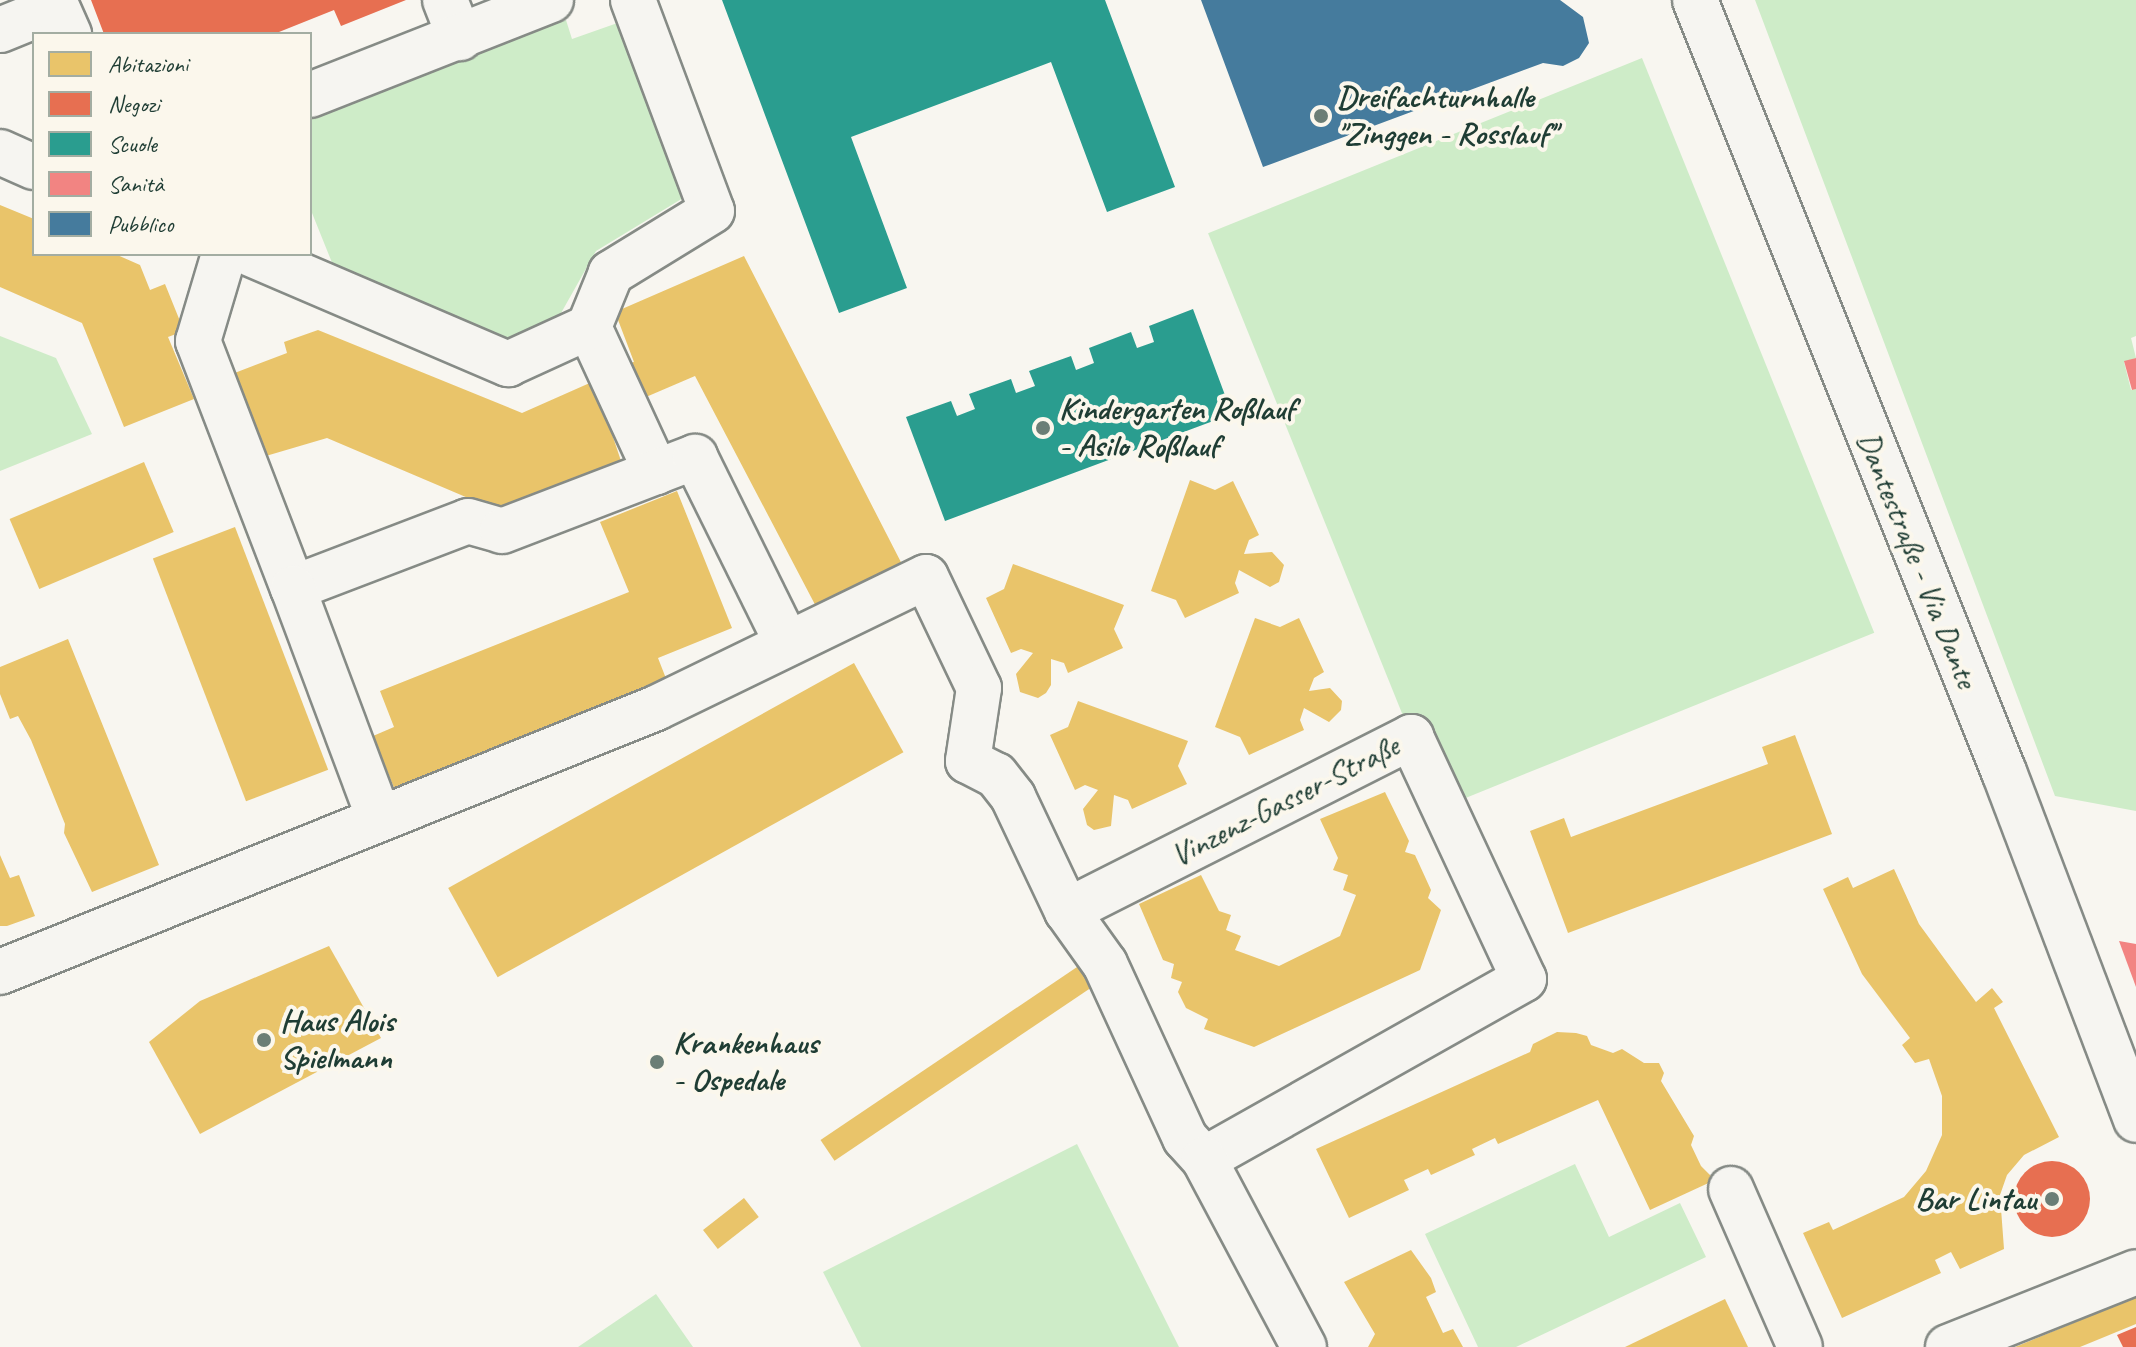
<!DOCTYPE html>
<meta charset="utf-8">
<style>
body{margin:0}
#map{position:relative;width:2136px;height:1347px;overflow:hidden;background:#f8f6f0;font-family:Caveat,sans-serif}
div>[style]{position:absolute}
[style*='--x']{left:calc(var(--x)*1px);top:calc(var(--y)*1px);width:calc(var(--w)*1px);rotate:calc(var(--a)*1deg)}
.green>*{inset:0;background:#ceecc8;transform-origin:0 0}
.homes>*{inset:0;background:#e9c46a;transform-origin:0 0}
.shops>*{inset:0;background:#e76f51}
.round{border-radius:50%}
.schools>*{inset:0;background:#2a9d8f}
.health>*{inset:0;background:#f28482}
.public>*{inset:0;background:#457b9d}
.roads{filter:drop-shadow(2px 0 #868b86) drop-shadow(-2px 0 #868b86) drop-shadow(0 2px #868b86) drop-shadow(0 -2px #868b86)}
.minor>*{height:44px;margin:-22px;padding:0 22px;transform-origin:22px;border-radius:22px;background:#f6f5f1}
.dots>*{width:22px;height:22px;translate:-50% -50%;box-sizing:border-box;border:4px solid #fbf7ec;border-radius:50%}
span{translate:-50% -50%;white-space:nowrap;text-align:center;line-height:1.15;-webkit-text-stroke:8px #fbf7ec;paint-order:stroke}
.poi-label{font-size:32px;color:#1f3d34;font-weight:700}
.left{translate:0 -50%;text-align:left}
.right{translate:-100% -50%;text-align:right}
.street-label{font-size:32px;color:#1f3d34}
.legend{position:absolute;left:32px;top:32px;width:280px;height:224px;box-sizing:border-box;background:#fbf7ec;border:2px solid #a3ada2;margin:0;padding:10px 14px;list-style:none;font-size:24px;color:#1f3d34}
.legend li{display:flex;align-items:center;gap:16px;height:40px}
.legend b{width:40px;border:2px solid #a3ada2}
</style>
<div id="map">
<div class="green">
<i style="clip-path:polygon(1755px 0,2136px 0,2136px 336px,2131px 338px,2136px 358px,2124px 362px,2131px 390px,2136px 389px,2136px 811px,2055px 796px)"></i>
<i style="clip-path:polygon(566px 20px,572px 39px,626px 20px,688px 195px,596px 251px,556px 322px,499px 348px,339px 280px,310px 208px,310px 113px)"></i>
<i style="left:1642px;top:58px;width:620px;height:468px;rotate:68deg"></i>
<i style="clip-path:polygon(0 336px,56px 358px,92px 434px,0 471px)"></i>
<i style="clip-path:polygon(1077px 1144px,1179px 1347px,861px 1347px,823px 1272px)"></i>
<i style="clip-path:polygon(1575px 1164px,1609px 1237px,1680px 1203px,1706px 1257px,1516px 1347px,1478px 1347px,1425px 1234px)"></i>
<i style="clip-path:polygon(656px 1294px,693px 1347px,578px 1347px)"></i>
</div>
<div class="homes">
<i style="clip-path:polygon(0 205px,34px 219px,34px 254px,115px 254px,140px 265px,150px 290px,165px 284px,184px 331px,168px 337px,194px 399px,124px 427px,82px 323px,0 287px)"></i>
<i style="clip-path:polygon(744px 256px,906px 572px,821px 616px,695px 376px,639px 400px,622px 364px,634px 362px,615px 312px)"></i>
<i style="clip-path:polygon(318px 330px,522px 413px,601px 378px,602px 404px,623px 467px,501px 512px,327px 438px,252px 460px,232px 374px,287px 353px,284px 342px)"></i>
<i style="left:144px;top:462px;width:76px;height:146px;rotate:67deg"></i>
<i style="clip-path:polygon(1190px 480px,1215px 490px,1233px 481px,1259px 535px,1249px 540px,1244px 554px,1272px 552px,1284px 565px,1279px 582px,1270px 587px,1239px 570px,1235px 583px,1239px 593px,1185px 618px,1176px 600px,1151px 591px)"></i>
<i style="clip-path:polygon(677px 491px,732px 628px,658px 658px,667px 681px,395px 790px,373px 736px,394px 727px,380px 691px,629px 592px,600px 522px)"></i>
<i style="left:235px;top:527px;width:260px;height:88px;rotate:69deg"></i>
<i style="clip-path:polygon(1013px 564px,1124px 605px,1114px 629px,1123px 648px,1068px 673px,1064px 663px,1051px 659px,1051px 685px,1046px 693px,1038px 698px,1020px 692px,1016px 674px,1033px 653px,1021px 649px,1011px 653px,986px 598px,1004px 589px)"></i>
<i style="clip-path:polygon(1255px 618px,1280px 627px,1299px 618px,1324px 672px,1314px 678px,1309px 691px,1330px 688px,1342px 701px,1341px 710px,1329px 722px,1304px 708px,1300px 720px,1304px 730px,1249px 755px,1240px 737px,1215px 727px)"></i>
<i style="clip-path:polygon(68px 639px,159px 865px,92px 892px,64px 833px,65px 824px,31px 740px,18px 716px,10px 719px,0 694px,0 667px)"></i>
<i style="left:854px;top:663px;width:102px;height:464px;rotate:61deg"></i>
<i style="clip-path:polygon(1078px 701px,1188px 741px,1178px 766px,1187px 784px,1132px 809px,1128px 800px,1114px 795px,1111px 826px,1094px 830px,1087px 825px,1083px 809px,1098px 790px,1085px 785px,1075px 790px,1050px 735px,1068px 727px)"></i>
<i style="clip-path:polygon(1795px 735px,1832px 834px,1568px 933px,1530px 831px,1564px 818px,1571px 837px,1768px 764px,1762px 747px)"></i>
<i style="clip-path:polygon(1385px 792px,1409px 841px,1405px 852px,1415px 855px,1431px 890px,1428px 898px,1441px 910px,1420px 970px,1254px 1047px,1204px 1029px,1208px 1019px,1186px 1008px,1178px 992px,1182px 982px,1171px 978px,1174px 964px,1163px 960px,1139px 904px,1201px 875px,1219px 911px,1231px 915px,1226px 930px,1241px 936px,1235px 950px,1279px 966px,1340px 936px,1356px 895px,1343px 890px,1348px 875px,1333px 870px,1338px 858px,1320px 819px)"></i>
<i style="clip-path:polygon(0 855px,10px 878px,19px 875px,35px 916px,7px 926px,0 926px)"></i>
<i style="clip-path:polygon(1894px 869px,1919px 924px,1976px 1002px,1992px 988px,2003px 1002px,1994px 1008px,2059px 1137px,2024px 1155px,2007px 1175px,2000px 1195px,2004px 1249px,1960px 1269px,1951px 1252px,1935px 1260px,1941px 1273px,1842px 1318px,1803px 1233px,1829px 1222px,1833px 1230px,1904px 1197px,1926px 1171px,1942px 1135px,1942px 1096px,1929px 1059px,1915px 1063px,1902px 1045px,1910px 1038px,1862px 974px,1823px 889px,1848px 877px,1853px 888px)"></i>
<i style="clip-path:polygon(329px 946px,381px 1038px,200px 1134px,149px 1042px,200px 1001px)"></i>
<i style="left:1080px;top:965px;width:25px;height:313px;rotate:56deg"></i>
<i style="clip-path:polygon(1557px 1032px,1576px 1033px,1587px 1036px,1591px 1045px,1613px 1053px,1622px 1049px,1644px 1063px,1659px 1063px,1664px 1073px,1661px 1081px,1694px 1136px,1691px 1145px,1701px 1166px,1715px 1180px,1650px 1210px,1598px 1100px,1498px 1144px,1495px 1138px,1472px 1149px,1475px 1155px,1431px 1175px,1428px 1169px,1404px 1180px,1409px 1190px,1349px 1218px,1316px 1149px,1530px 1052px,1533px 1044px)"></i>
<i style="left:744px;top:1198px;width:24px;height:52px;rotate:52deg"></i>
<i style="clip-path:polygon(1411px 1250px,1431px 1278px,1436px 1292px,1426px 1297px,1443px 1333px,1453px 1329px,1463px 1347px,1368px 1347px,1375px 1334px,1344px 1282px)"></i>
<i style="clip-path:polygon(2136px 1297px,2136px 1324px,2080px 1347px,2015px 1347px)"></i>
<i style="clip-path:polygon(1725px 1299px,1748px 1347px,1625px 1347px)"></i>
</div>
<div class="shops">
<i style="clip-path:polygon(91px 0,406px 0,341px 26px,334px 10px,274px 34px,104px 34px)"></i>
<i class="round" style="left:2014px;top:1161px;width:76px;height:76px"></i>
<i style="clip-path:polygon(2136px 1327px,2136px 1347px,2123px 1347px,2117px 1335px)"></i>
</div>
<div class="schools">
<i style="clip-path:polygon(722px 0,1105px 0,1175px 187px,1107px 212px,1051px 62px,851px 137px,907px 288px,839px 313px)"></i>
<i style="clip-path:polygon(1193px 309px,1232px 414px,945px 521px,906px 417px,951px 401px,957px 416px,975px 409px,969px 394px,1011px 379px,1016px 393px,1035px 386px,1029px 371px,1071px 356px,1076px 370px,1094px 363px,1089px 348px,1131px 332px,1137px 348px,1154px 342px,1149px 326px)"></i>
</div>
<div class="health">
<i style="clip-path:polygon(2136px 358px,2136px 389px,2132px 390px,2124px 361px)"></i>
<i style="clip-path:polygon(2119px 941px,2136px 944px,2136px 987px)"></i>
</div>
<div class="public">
<i style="clip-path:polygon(1201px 0,1560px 0,1583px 17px,1589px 43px,1579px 58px,1563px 66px,1543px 63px,1263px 167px)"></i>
</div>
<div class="roads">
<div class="minor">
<i style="--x:445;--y:0;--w:41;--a:68.5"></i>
<i style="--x:633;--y:0;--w:225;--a:69.5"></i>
<i style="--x:712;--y:211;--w:119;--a:148.5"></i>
<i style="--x:611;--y:273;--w:58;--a:112.2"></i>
<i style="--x:589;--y:327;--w:160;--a:65.2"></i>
<i style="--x:1695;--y:0;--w:832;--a:68.19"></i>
<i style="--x:2004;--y:772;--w:372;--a:69.2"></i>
<i style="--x:0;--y:30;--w:61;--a:-22"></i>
<i style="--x:57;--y:7;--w:30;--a:66"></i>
<i style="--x:310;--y:95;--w:259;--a:-21.5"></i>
<i style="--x:0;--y:152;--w:37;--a:24"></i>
<i style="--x:224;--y:254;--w:91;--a:106.6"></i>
<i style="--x:198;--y:341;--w:265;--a:69"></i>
<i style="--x:293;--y:588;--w:187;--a:-20.9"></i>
<i style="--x:468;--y:521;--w:35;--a:16"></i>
<i style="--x:502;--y:531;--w:207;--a:-21"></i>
<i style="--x:695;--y:457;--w:208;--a:63.7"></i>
<i style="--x:251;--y:254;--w:280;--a:23.2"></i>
<i style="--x:508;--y:364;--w:89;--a:-24.6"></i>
<i style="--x:293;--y:588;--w:246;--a:69.5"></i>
<i style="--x:1067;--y:911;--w:386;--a:-26.8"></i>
<i style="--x:1411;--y:737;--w:267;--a:65"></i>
<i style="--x:1524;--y:979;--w:367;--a:150.6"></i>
<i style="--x:0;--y:972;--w:707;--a:-21.92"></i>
<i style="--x:656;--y:708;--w:300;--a:-25.9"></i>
<i style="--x:926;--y:577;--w:123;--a:64.5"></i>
<i style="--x:979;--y:688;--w:74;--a:98.6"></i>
<i style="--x:968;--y:761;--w:31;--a:27"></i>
<i style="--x:996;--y:775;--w:28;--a:52"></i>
<i style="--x:1013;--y:797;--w:126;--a:64.7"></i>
<i style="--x:1067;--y:911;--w:65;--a:54.4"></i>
<i style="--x:1105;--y:964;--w:192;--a:65.3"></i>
<i style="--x:1185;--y:1138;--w:28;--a:48"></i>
<i style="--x:1204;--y:1159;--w:213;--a:62"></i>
<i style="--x:1731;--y:1189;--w:172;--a:66.4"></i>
<i style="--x:1948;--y:1347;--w:202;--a:-21.7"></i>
</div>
</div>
<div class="dots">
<i style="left:1321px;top:116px;background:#6b7e76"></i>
<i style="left:1043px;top:428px;background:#6b7e76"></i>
<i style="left:264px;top:1040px;background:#6b7e76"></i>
<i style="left:657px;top:1062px;background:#6b7e76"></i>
<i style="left:2052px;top:1199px;background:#6b7e76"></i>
</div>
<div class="poi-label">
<span class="left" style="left:1337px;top:116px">Dreifachturnhalle<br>"Zinggen - Rosslauf"</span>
<span class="left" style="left:1059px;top:428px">Kindergarten Roßlauf<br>- Asilo Roßlauf</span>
<span class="left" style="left:280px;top:1040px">Haus Alois<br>Spielmann</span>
<span class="left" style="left:673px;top:1062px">Krankenhaus<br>- Ospedale</span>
<span class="right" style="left:2036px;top:1199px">Bar Lintau</span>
</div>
<div class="street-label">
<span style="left:1917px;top:560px;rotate:68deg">Dantestraße - Via Dante</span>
<span style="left:1285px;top:801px;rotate:-27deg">Vinzenz-Gasser-Straße</span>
</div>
<ul class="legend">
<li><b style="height:22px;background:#e9c46a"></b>Abitazioni</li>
<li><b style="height:22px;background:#e76f51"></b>Negozi</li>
<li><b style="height:22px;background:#2a9d8f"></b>Scuole</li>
<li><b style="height:22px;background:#f28482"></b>Sanità</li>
<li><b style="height:22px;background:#457b9d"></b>Pubblico</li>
</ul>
</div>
